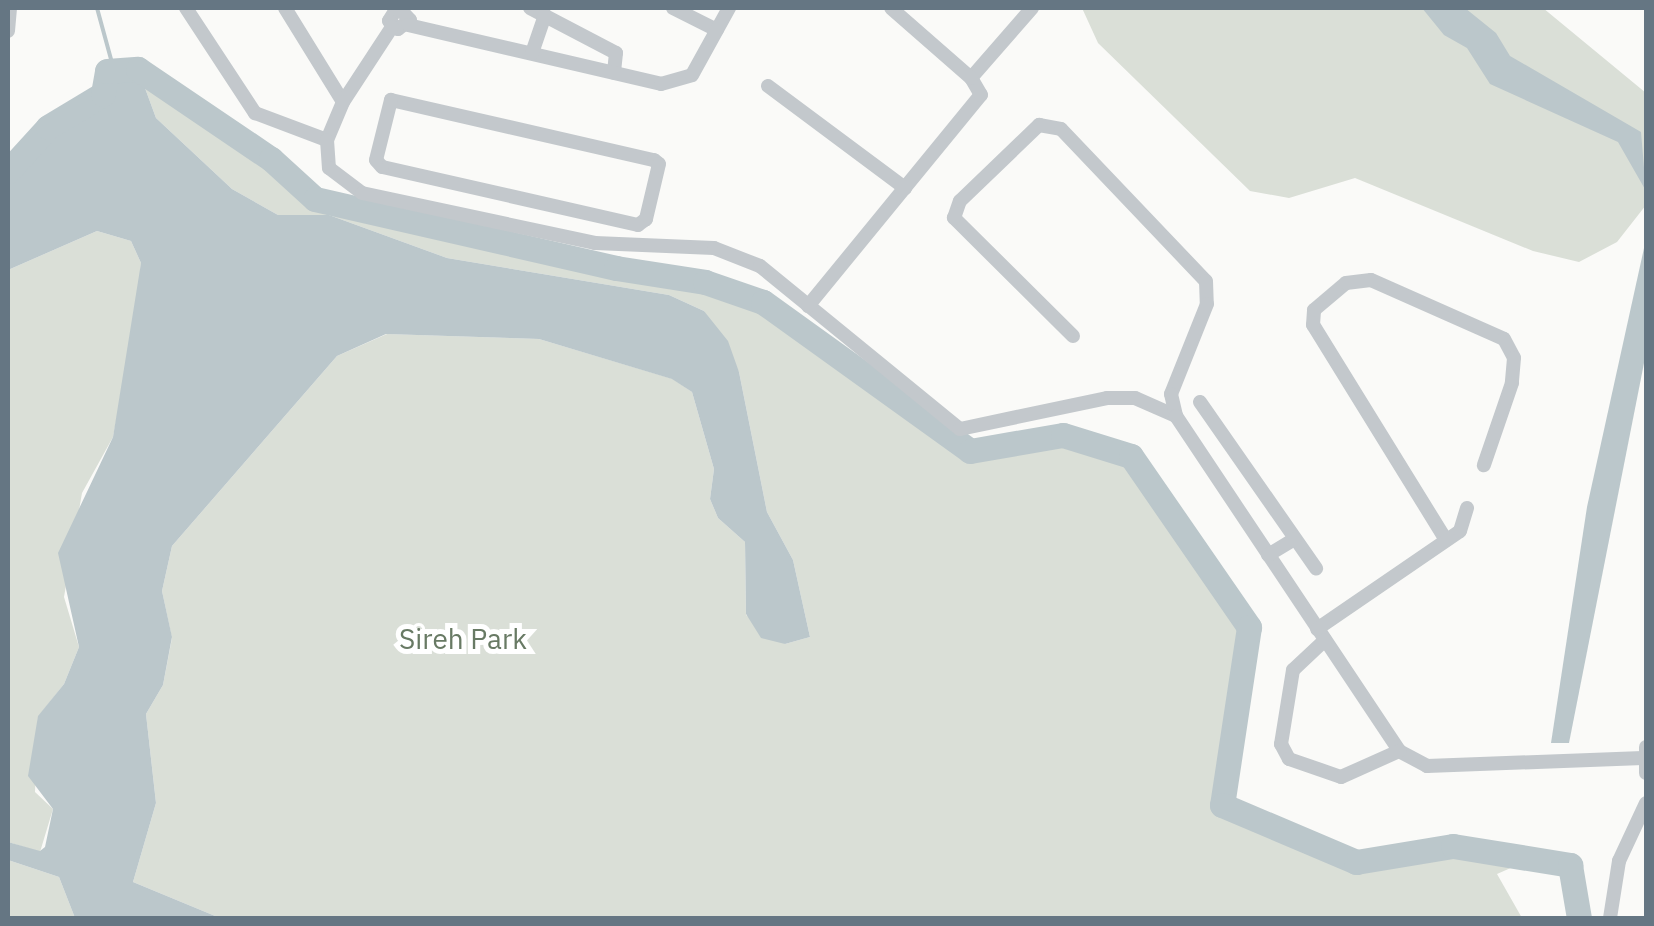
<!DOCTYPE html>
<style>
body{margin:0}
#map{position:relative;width:1654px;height:926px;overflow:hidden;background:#fafaf8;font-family:"IBM Plex Sans",sans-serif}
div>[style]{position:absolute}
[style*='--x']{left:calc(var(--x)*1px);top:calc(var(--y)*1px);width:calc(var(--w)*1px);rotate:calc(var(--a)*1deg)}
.green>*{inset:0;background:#dadfd7}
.water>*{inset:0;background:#bbc7cb}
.stream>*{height:4px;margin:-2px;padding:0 2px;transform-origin:2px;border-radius:2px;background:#bbc7cb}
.river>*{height:25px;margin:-12.5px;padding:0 12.5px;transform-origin:12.5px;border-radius:12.5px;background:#bbc7cb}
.minor>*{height:14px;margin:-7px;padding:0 7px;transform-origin:7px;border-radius:7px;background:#c3c8cc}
span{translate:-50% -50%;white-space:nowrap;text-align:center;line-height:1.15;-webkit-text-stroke:10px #fff;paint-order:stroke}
.park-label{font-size:28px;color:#687a64}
.frame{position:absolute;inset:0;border:10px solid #657683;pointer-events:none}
</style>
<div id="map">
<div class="green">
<i style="clip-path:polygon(1082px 8px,1543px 8px,1646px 93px,1646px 205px,1617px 242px,1579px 262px,1533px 251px,1355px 178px,1289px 198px,1250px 191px,1098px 43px)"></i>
<i style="clip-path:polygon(138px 69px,271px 159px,315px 199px,616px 268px,705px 282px,763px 302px,970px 451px,1063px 435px,1131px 456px,1249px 627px,1222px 805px,1355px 862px,1453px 846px,1531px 859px,1497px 874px,1522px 918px,220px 918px,133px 882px,156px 803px,146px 714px,163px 685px,172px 638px,162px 591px,172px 546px,337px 356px,387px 334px,539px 339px,673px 379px,692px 392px,714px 469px,710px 499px,718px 518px,745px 542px,746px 615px,785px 644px,810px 637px,793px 560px,767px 512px,739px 372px,704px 311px,669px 295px,447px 258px,329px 215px,278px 215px,232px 189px,156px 118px)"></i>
<i style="clip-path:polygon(97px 231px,131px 241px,141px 263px,137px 314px,113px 437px,82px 493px,64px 597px,79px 647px,64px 684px,38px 717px,35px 792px,53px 809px,40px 852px,8px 842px,8px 270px)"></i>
<i style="clip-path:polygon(8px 860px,59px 877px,75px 918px,8px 918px)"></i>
</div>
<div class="water">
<i style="clip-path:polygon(1422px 8px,1465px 8px,1496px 33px,1510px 56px,1641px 132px,1646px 191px,1618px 142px,1490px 84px,1467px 48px,1444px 35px)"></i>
<i style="clip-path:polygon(138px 69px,156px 118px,232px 189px,278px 215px,329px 215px,447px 258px,669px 295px,704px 311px,728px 341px,739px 372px,767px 512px,793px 560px,810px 637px,785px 644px,761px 638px,746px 614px,745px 542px,718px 518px,710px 499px,714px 469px,692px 392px,672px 379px,539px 339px,386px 334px,337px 356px,172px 546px,162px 591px,172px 637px,163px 685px,146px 714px,156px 803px,133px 882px,220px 918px,75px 918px,59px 877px,8px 860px,8px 842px,40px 851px,45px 847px,53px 809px,28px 776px,38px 716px,64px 684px,79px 647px,58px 553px,113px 437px,141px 263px,131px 241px,97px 231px,8px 270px,8px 171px,48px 127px,103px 94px,107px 71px)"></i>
<i style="clip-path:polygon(1646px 239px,1646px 353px,1569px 743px,1551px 743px,1587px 507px)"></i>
</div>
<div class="stream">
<i style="--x:97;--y:8;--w:64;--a:74.7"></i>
</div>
<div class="river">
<i style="--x:8;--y:171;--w:59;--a:-47.7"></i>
<i style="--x:48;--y:127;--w:64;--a:-31"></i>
<i style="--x:103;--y:94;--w:23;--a:-80"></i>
<i style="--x:107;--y:71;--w:31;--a:-4"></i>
<i style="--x:138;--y:69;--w:161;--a:34.1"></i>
<i style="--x:271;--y:159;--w:59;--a:42.3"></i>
<i style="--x:315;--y:199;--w:309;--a:12.9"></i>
<i style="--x:616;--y:268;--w:90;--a:8.9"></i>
<i style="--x:705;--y:282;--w:61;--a:19"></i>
<i style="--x:763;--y:302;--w:255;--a:35.7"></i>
<i style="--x:970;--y:451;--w:94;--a:-9.8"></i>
<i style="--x:1063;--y:435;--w:71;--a:17.2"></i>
<i style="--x:1131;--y:456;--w:208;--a:55.4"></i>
<i style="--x:1249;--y:627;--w:180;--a:98.6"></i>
<i style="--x:1222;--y:805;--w:146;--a:23"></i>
<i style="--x:1356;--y:862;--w:98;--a:-9.4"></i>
<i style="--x:1453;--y:846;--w:119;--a:9.2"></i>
<i style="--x:1570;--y:865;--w:54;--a:80.4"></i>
</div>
<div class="minor">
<i style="--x:186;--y:8;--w:126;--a:56.7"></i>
<i style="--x:255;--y:113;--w:77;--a:20.6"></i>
<i style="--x:285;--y:8;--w:110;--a:58.3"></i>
<i style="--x:397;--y:8;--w:15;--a:122"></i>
<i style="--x:389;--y:21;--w:12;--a:42"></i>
<i style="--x:398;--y:29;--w:15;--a:-37"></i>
<i style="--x:410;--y:20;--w:16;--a:-133"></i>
<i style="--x:530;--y:8;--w:97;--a:27.6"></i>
<i style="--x:616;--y:53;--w:20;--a:96"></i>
<i style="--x:673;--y:8;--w:49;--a:26.6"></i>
<i style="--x:408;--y:25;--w:260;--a:13.1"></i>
<i style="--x:661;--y:84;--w:32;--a:-16"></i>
<i style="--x:692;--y:75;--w:77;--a:-61.1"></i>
<i style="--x:392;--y:27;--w:90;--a:123.2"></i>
<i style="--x:343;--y:102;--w:41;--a:112.8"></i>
<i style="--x:327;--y:140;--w:28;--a:86"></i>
<i style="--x:329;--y:168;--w:41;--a:37.1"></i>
<i style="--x:362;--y:193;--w:238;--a:12.1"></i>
<i style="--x:595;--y:243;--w:119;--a:2.4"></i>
<i style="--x:714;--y:248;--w:49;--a:21.4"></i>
<i style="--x:760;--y:266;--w:258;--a:39.2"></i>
<i style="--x:960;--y:429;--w:150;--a:-11.9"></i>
<i style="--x:1107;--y:398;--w:28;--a:0"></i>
<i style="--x:1135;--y:398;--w:45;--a:23.7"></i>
<i style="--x:8;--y:31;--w:23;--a:-85"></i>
<i style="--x:532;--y:53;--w:40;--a:-71.1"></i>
<i style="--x:971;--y:78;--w:93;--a:-48.9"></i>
<i style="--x:768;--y:86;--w:171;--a:36.7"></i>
<i style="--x:391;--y:100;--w:270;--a:12.9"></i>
<i style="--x:654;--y:160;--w:6;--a:39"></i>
<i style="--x:659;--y:164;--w:57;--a:103.3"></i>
<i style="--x:646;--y:219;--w:10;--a:143"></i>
<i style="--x:638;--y:225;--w:262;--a:-167.2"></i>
<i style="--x:382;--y:167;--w:9;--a:-131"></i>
<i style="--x:376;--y:160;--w:62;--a:-76"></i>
<i style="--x:808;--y:306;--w:273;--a:-50.7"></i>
<i style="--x:981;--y:95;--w:20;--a:-120"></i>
<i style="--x:971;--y:78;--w:106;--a:-138.8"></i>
<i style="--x:1073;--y:336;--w:168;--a:-135.2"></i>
<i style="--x:954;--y:218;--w:18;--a:-71"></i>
<i style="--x:960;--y:201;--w:110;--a:-43.9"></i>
<i style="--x:1039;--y:125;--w:22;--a:10"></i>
<i style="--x:1061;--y:129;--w:210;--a:46.4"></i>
<i style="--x:1206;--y:281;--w:23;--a:88"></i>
<i style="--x:1207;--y:304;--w:97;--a:111.8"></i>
<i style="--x:1171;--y:394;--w:23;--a:77"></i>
<i style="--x:1176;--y:416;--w:402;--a:56.3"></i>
<i style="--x:1399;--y:751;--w:32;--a:28"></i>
<i style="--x:1427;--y:766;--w:216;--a:-2.1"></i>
<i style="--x:1200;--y:402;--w:203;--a:55.1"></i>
<i style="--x:1446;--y:540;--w:253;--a:-121.7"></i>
<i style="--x:1313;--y:325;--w:15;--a:-86"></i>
<i style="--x:1314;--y:310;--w:42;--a:-40.2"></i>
<i style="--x:1346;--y:283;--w:25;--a:-7"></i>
<i style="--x:1371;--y:280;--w:145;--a:23.9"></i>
<i style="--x:1504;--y:339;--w:21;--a:62"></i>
<i style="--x:1514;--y:358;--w:25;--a:95"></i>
<i style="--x:1512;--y:383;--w:87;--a:108.9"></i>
<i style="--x:1268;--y:555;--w:31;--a:-31"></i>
<i style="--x:1317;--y:629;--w:173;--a:-34.4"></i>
<i style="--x:1460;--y:531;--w:24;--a:-73"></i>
<i style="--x:1325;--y:640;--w:44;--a:136.8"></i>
<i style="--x:1293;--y:670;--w:75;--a:99.2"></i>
<i style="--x:1281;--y:744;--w:17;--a:62"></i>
<i style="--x:1289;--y:759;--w:55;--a:19.1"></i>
<i style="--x:1341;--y:777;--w:64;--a:-24.1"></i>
<i style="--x:1646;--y:747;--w:26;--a:90"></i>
<i style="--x:1610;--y:918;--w:58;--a:-81"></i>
<i style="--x:1619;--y:861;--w:64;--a:-65"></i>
</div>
<div class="park-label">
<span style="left:463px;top:639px">Sireh Park</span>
</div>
<div class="frame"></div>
</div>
